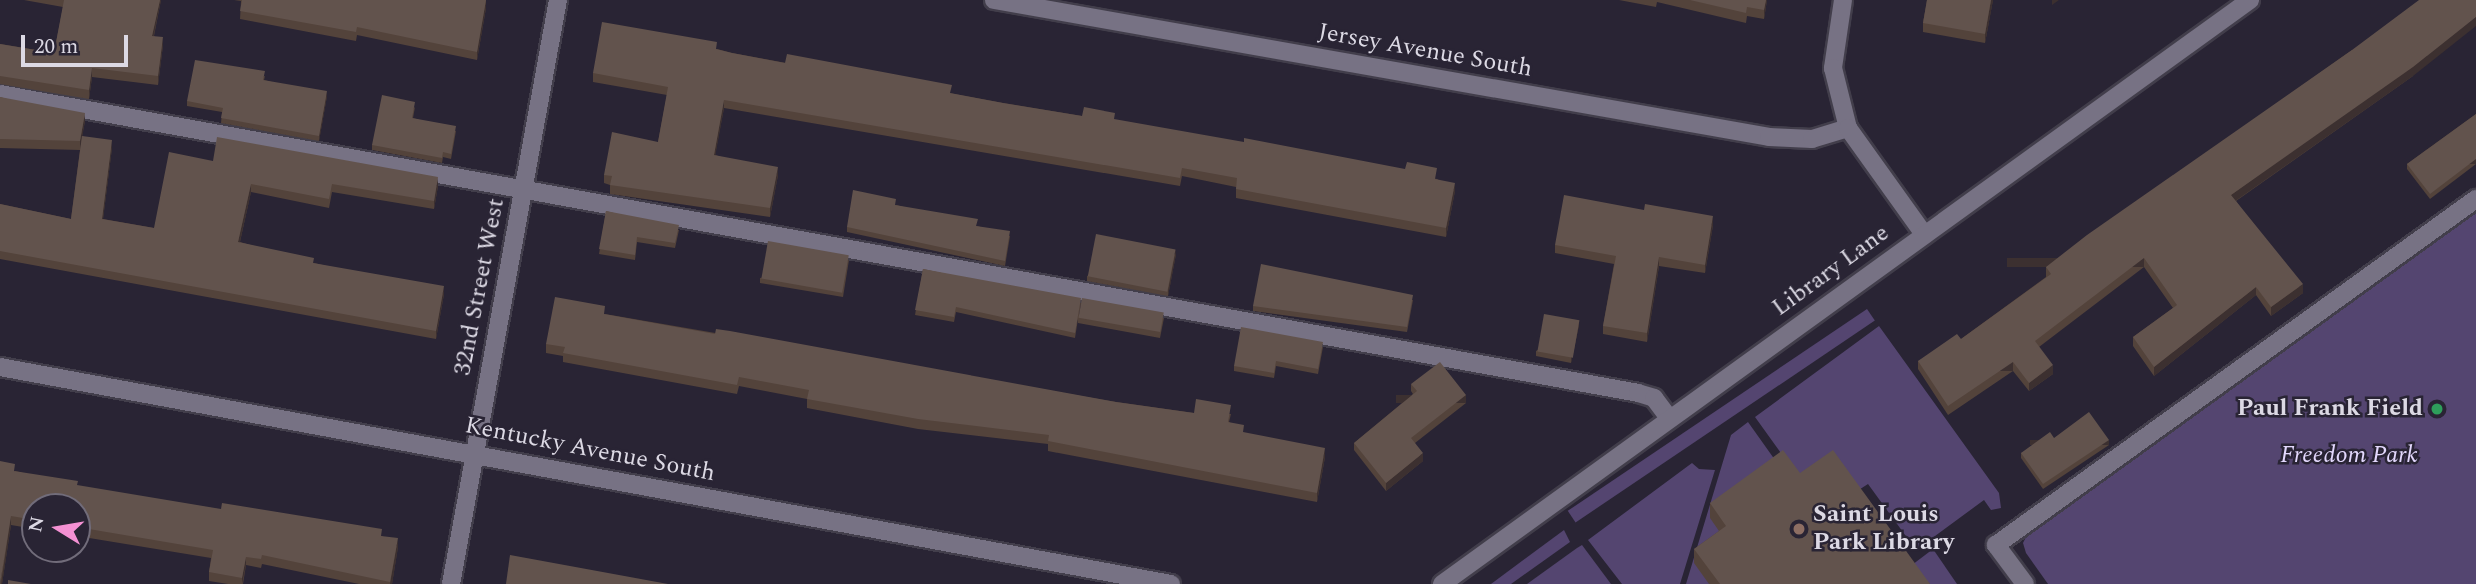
<!DOCTYPE html>
<style>
body{margin:0}
#map{position:relative;width:2476px;height:584px;overflow:hidden;background:#292434;font-family:Spectral,serif}
div>[style]{position:absolute}
[style*='--x']{left:calc(var(--x)*1px);top:calc(var(--y)*1px);width:calc(var(--w)*1px);rotate:calc(var(--a)*1deg)}
.green>*{inset:0;background:#544570;transform-origin:0 0}
.roads{filter:drop-shadow(2px 0 #423e4b) drop-shadow(-2px 0 #423e4b) drop-shadow(0 2px #423e4b) drop-shadow(0 -2px #423e4b)}
.service>*{height:18px;margin:-9px;padding:0 9px;transform-origin:9px;border-radius:9px;background:#777284}
.minor>*{height:18px;margin:-9px;padding:0 9px;transform-origin:9px;border-radius:9px;background:#777284}
.tertiary>*{height:18px;margin:-9px;padding:0 9px;transform-origin:9px;border-radius:9px;background:#777284}
.wall>*{inset:0;background:#53433b}
.shaded-wall>*{inset:0;background:#3c3030;transform-origin:0 0}
.building>*{inset:0;background:#62534d;transform-origin:0 0}
.dots>*{width:19px;height:19px;translate:-50% -50%;box-sizing:border-box;border:4px solid #292434;border-radius:50%}
span{translate:-50% -50%;white-space:nowrap;text-align:center;line-height:1.15;-webkit-text-stroke:5px #292434;paint-order:stroke}
.street-label{font-size:24px;color:#dcd9e4}
.poi-label{font-size:24px;color:#dcd9e4;font-weight:700}
.right{translate:-100% -50%;text-align:right}
.left{translate:0 -50%;text-align:left}
.park-label{font-size:24px;color:#e3d8fd;font-style:italic}
.north{position:absolute;left:21px;top:493px;width:70px;height:70px;box-sizing:border-box;background:#292434;border:2px solid #716c7a;border-radius:50%;rotate:281deg;font-size:19px;font-weight:700;line-height:28px;text-align:center;color:#dcd9e4}
.north::after{content:'';display:block;margin:auto;width:24px;height:32px;background:#f491d3;clip-path:polygon(50% 0,100% 100%,50% 72%,0 100%)}
.scale{position:absolute;left:21px;top:35px;width:107px;height:32px;box-sizing:border-box;border:4px solid #dcd9e4;border-top:0;padding-left:9px;font-size:21px;line-height:24px;white-space:nowrap;color:#dcd9e4;-webkit-text-stroke:5px #292434;paint-order:stroke}
</style>
<div id="map">
<div class="green">
<i style="clip-path:polygon(2476px 208px,2476px 584px,2048px 584px,2026px 553px,2023px 543px,2030px 529px)"></i>
<i style="left:1867px;top:309px;width:14px;height:361px;rotate:56deg"></i>
<i style="clip-path:polygon(1879px 326px,1999px 493px,2001px 508px,1991px 510px,1984px 500px,1916px 550px,1868px 484px,1854px 493px,1804px 485px,1755px 417px)"></i>
<i style="clip-path:polygon(1748px 422px,1780px 467px,1726px 540px,1710px 584px,1686px 584px,1731px 435px)"></i>
<i style="clip-path:polygon(1692px 463px,1699px 469px,1715px 470px,1680px 584px,1622px 584px,1588px 540px)"></i>
<i style="clip-path:polygon(1564px 530px,1570px 542px,1511px 584px,1491px 584px)"></i>
<i style="clip-path:polygon(1582px 545px,1611px 584px,1527px 584px,1577px 548px)"></i>
<i style="clip-path:polygon(1933px 549px,1957px 584px,1919px 584px,1908px 568px)"></i>
</div>
<div class="roads">
<div class="service">
<i style="--x:0;--y:94;--w:1665;--a:10.34"></i>
<i style="--x:1638;--y:393;--w:17;--a:17"></i>
<i style="--x:1654;--y:398;--w:25;--a:53"></i>
<i style="--x:2025;--y:584;--w:49;--a:-126.6"></i>
<i style="--x:1996;--y:545;--w:592;--a:-35.79"></i>
</div>
<div class="minor">
<i style="--x:994;--y:0;--w:787;--a:10.02"></i>
<i style="--x:1769;--y:137;--w:43;--a:2.7"></i>
<i style="--x:1812;--y:139;--w:38;--a:-17"></i>
<i style="--x:0;--y:367;--w:1191;--a:10.5"></i>
<i style="--x:451;--y:584;--w:594;--a:-79.62"></i>
</div>
<div class="tertiary">
<i style="--x:1843;--y:0;--w:69;--a:98.4"></i>
<i style="--x:1833;--y:68;--w:62;--a:76"></i>
<i style="--x:1848;--y:128;--w:130;--a:54.4"></i>
<i style="--x:1442;--y:584;--w:997;--a:-35.86"></i>
</div>
</div>
<div class="wall">
<i style="clip-path:polygon(24px 0,161px 0,154px 36px,163px 45px,158px 85px,92px 77px,89px 99px,0 84px,0 44px,54px 53px,63px 7px)"></i>
<i style="clip-path:polygon(234px 0,486px 0,486px 8px,477px 60px,357px 35px,356px 41px,240px 19px,241px 1px)"></i>
<i style="clip-path:polygon(1619px 0,1767px 0,1764px 19px,1747px 16px,1746px 23px,1657px 2px,1656px 7px)"></i>
<i style="clip-path:polygon(1927px 0,1993px 0,1985px 43px,1923px 32px,1923px 23px)"></i>
<i style="clip-path:polygon(717px 49px,732px 53px,1003px 103px,1082px 116px,1115px 120px,1437px 179px,1455px 191px,1446px 237px,1236px 198px,1236px 187px,1182px 176px,1180px 186px,724px 108px,715px 155px,778px 175px,770px 217px,610px 194px,610px 185px,604px 183px,604px 175px,658px 142px,667px 95px,593px 82px,593px 73px)"></i>
<i style="clip-path:polygon(2352px 50px,2413px 76px,2236px 201px,2303px 293px,2271px 316px,2256px 295px,2154px 376px,2133px 346px,2133px 337px,2173px 308px,2144px 267px,2039px 347px,2053px 374px,2029px 391px,2013px 371px,1948px 415px,1918px 369px,1918px 361px,1961px 339px,2046px 277px,2046px 267px)"></i>
<i style="clip-path:polygon(265px 76px,264px 80px,327px 96px,319px 141px,221px 123px,222px 112px,187px 106px,187px 101px)"></i>
<i style="clip-path:polygon(0 97px,85px 121px,82px 136px,112px 148px,103px 219px,154px 228px,213px 161px,438px 186px,434px 209px,332px 192px,329px 208px,251px 192px,240px 242px,314px 263px,444px 294px,436px 339px,0 259px,0 204px,71px 219px,80px 150px,0 148px)"></i>
<i style="clip-path:polygon(415px 107px,413px 118px,456px 131px,451px 159px,443px 157px,442px 163px,372px 150px,372px 145px)"></i>
<i style="clip-path:polygon(2476px 114px,2476px 164px,2430px 199px,2407px 169px,2407px 164px)"></i>
<i style="clip-path:polygon(896px 205px,977px 226px,1010px 236px,1005px 266px,847px 232px,847px 227px)"></i>
<i style="clip-path:polygon(606px 211px,679px 230px,675px 248px,637px 242px,635px 260px,599px 254px)"></i>
<i style="clip-path:polygon(1713px 225px,1705px 273px,1659px 266px,1647px 342px,1603px 334px,1603px 326px,1614px 264px,1555px 253px,1555px 245px)"></i>
<i style="clip-path:polygon(1176px 254px,1168px 296px,1087px 281px,1087px 276px)"></i>
<i style="clip-path:polygon(849px 260px,843px 297px,760px 283px,760px 278px)"></i>
<i style="clip-path:polygon(923px 269px,1081px 303px,1079px 316px,1164px 318px,1160px 338px,1078px 323px,1078px 319px,1075px 338px,956px 312px,954px 322px,915px 315px)"></i>
<i style="clip-path:polygon(1413px 300px,1407px 332px,1253px 311px,1253px 306px)"></i>
<i style="clip-path:polygon(605px 314px,1116px 402px,1194px 413px,1231px 414px,1229px 422px,1244px 433px,1325px 457px,1317px 502px,1048px 451px,1048px 444px,918px 429px,807px 408px,807px 399px,739px 386px,737px 394px,563px 362px,563px 356px,546px 353px,546px 344px)"></i>
<i style="clip-path:polygon(1579px 325px,1571px 363px,1536px 356px,1536px 351px)"></i>
<i style="clip-path:polygon(1323px 347px,1318px 374px,1276px 366px,1274px 378px,1234px 371px,1234px 366px)"></i>
<i style="clip-path:polygon(1411px 384px,1466px 403px,1415px 443px,1423px 461px,1386px 491px,1354px 450px,1354px 443px,1413px 394px,1411px 391px)"></i>
<i style="clip-path:polygon(2054px 438px,2109px 445px,2043px 489px,2021px 458px,2021px 453px)"></i>
<i style="clip-path:polygon(15px 471px,78px 486px,382px 536px,398px 547px,392px 584px,359px 584px,262px 564px,261px 568px,246px 565px,243px 584px,228px 584px,209px 581px,209px 572px,211px 558px,77px 536px,77px 507px,35px 507px,35px 529px,11px 525px,2px 584px,0 584px)"></i>
<i style="clip-path:polygon(1800px 473px,1930px 584px,1709px 584px,1694px 563px,1694px 549px,1719px 531px,1710px 518px,1710px 503px)"></i>
</div>
<div class="shaded-wall">
<i style="clip-path:polygon(160px 0,161px 0,152px 44px,152px 36px)"></i>
<i style="clip-path:polygon(486px 0,486px 8px,477px 60px,477px 52px)"></i>
<i style="clip-path:polygon(1766px 0,1767px 0,1764px 19px,1764px 10px)"></i>
<i style="clip-path:polygon(1991px 0,1993px 0,1985px 43px,1985px 34px)"></i>
<i style="clip-path:polygon(2052px 0,2059px 0,2052px 5px)"></i>
<i style="clip-path:polygon(2476px 17px,2476px 26px,2413px 76px,2231px 204px,2231px 195px)"></i>
<i style="clip-path:polygon(163px 37px,163px 45px,158px 85px,158px 76px)"></i>
<i style="clip-path:polygon(92px 68px,92px 77px,89px 99px,89px 90px)"></i>
<i style="clip-path:polygon(327px 91px,327px 96px,319px 141px,319px 136px)"></i>
<i style="clip-path:polygon(724px 100px,724px 108px,714px 163px,714px 155px)"></i>
<i style="clip-path:polygon(85px 113px,85px 121px,80px 150px,80px 141px)"></i>
<i style="clip-path:polygon(112px 140px,112px 148px,102px 227px,102px 219px)"></i>
<i style="left:2476px;top:159px;width:5px;height:58px;rotate:90deg"></i>
<i style="clip-path:polygon(778px 167px,778px 175px,770px 217px,770px 208px)"></i>
<i style="clip-path:polygon(438px 177px,438px 186px,434px 209px,434px 201px)"></i>
<i style="clip-path:polygon(1455px 183px,1455px 191px,1446px 237px,1446px 228px)"></i>
<i style="clip-path:polygon(251px 184px,251px 192px,238px 250px,238px 242px)"></i>
<i style="clip-path:polygon(1713px 216px,1713px 225px,1705px 273px,1705px 265px)"></i>
<i style="clip-path:polygon(1176px 249px,1176px 254px,1168px 296px,1168px 291px)"></i>
<i style="clip-path:polygon(1659px 257px,1659px 266px,1647px 342px,1647px 333px)"></i>
<i style="left:2144px;top:258px;width:9px;height:137px;rotate:90deg"></i>
<i style="clip-path:polygon(2303px 284px,2303px 293px,2271px 316px,2271px 307px)"></i>
<i style="clip-path:polygon(444px 286px,444px 294px,436px 339px,436px 331px)"></i>
<i style="clip-path:polygon(2256px 287px,2256px 295px,2154px 376px,2154px 367px)"></i>
<i style="clip-path:polygon(1579px 320px,1579px 325px,1571px 363px,1571px 358px)"></i>
<i style="left:2013px;top:362px;width:9px;height:78px;rotate:90deg"></i>
<i style="clip-path:polygon(2053px 365px,2053px 374px,2029px 391px,2029px 383px)"></i>
<i style="left:1466px;top:395px;width:8px;height:70px;rotate:90deg"></i>
<i style="left:2109px;top:440px;width:5px;height:79px;rotate:90deg"></i>
<i style="clip-path:polygon(1325px 448px,1325px 457px,1317px 502px,1317px 493px)"></i>
<i style="clip-path:polygon(1423px 453px,1423px 461px,1386px 491px,1386px 483px)"></i>
<i style="clip-path:polygon(11px 516px,11px 525px,2px 584px,1px 584px)"></i>
<i style="clip-path:polygon(398px 538px,398px 547px,392px 584px,390px 584px)"></i>
<i style="clip-path:polygon(246px 557px,246px 565px,242px 584px,242px 578px)"></i>
</div>
<div class="building">
<i style="clip-path:polygon(64px 0,160px 0,152px 36px,163px 37px,158px 76px,92px 68px,89px 90px,0 76px,0 44px,54px 53px)"></i>
<i style="clip-path:polygon(242px 0,486px 0,477px 52px,357px 27px,356px 32px,240px 11px)"></i>
<i style="clip-path:polygon(1690px 0,1766px 0,1764px 10px,1747px 7px,1746px 13px)"></i>
<i style="clip-path:polygon(1927px 0,1991px 0,1985px 34px,1923px 23px)"></i>
<i style="clip-path:polygon(2419px 0,2476px 0,2476px 17px,2413px 67px,2231px 195px,2303px 284px,2271px 307px,2256px 287px,2154px 367px,2133px 337px,2177px 305px,2144px 258px,2035px 341px,2053px 365px,2029px 383px,2013px 362px,1948px 406px,1918px 361px,1957px 334px,1961px 339px,2051px 274px,2046px 267px,2087px 235px,2352px 50px)"></i>
<i style="clip-path:polygon(602px 22px,717px 42px,716px 49px,732px 53px,785px 63px,787px 54px,952px 85px,950px 93px,1003px 103px,1082px 116px,1084px 107px,1115px 113px,1114px 119px,1244px 142px,1244px 138px,1405px 169px,1407px 162px,1437px 168px,1435px 179px,1455px 183px,1446px 228px,1236px 189px,1237px 178px,1182px 168px,1180px 178px,724px 100px,714px 155px,778px 167px,770px 208px,610px 185px,612px 176px,604px 175px,612px 132px,658px 142px,668px 87px,593px 73px)"></i>
<i style="clip-path:polygon(195px 60px,265px 71px,263px 80px,327px 91px,319px 136px,221px 118px,223px 108px,187px 101px)"></i>
<i style="clip-path:polygon(382px 95px,415px 102px,412px 118px,456px 126px,451px 154px,443px 152px,442px 158px,372px 145px)"></i>
<i style="clip-path:polygon(0 97px,85px 113px,80px 141px,0 139px)"></i>
<i style="clip-path:polygon(2476px 114px,2476px 159px,2430px 194px,2407px 164px)"></i>
<i style="clip-path:polygon(82px 136px,112px 140px,102px 219px,154px 228px,169px 152px,213px 161px,217px 137px,438px 177px,434px 201px,332px 184px,329px 199px,251px 184px,238px 242px,314px 258px,313px 263px,444px 286px,436px 331px,0 251px,0 204px,71px 219px)"></i>
<i style="clip-path:polygon(853px 190px,896px 199px,895px 205px,978px 219px,976px 226px,1010px 231px,1005px 261px,847px 227px)"></i>
<i style="clip-path:polygon(1564px 195px,1644px 210px,1645px 204px,1713px 216px,1705px 265px,1659px 257px,1647px 333px,1603px 326px,1616px 256px,1555px 245px)"></i>
<i style="clip-path:polygon(606px 211px,679px 225px,675px 243px,637px 237px,635px 255px,599px 249px)"></i>
<i style="left:1096px;top:234px;width:81px;height:43px;rotate:11deg"></i>
<i style="left:768px;top:241px;width:82px;height:38px;rotate:10deg"></i>
<i style="clip-path:polygon(1261px 264px,1413px 295px,1407px 327px,1253px 306px)"></i>
<i style="clip-path:polygon(923px 269px,1081px 298px,1075px 333px,956px 307px,954px 317px,915px 310px)"></i>
<i style="clip-path:polygon(555px 297px,605px 306px,604px 314px,715px 334px,716px 329px,730px 331px,1116px 402px,1194px 413px,1196px 399px,1231px 405px,1228px 422px,1244px 425px,1243px 432px,1325px 448px,1317px 493px,1048px 441px,1049px 435px,918px 419px,807px 399px,809px 390px,739px 377px,737px 385px,563px 353px,565px 347px,546px 344px)"></i>
<i style="left:1082px;top:298px;width:83px;height:20px;rotate:10deg"></i>
<i style="left:1544px;top:314px;width:36px;height:38px;rotate:10deg"></i>
<i style="clip-path:polygon(1241px 327px,1323px 342px,1318px 369px,1276px 361px,1274px 373px,1234px 366px)"></i>
<i style="clip-path:polygon(1440px 362px,1466px 395px,1411px 438px,1423px 453px,1386px 483px,1354px 443px,1417px 391px,1411px 384px)"></i>
<i style="clip-path:polygon(2089px 412px,2109px 440px,2043px 484px,2021px 453px,2050px 432px,2054px 438px)"></i>
<i style="clip-path:polygon(1783px 450px,1800px 473px,1833px 450px,1930px 584px,1720px 584px,1694px 549px,1726px 526px,1710px 503px)"></i>
<i style="clip-path:polygon(0 461px,15px 464px,14px 471px,78px 481px,77px 485px,221px 509px,222px 503px,382px 529px,381px 536px,398px 538px,390px 582px,262px 555px,261px 559px,246px 557px,242px 578px,209px 572px,213px 550px,77px 527px,77px 507px,35px 507px,35px 520px,11px 516px,0 584px)"></i>
<i style="clip-path:polygon(510px 555px,668px 584px,506px 584px)"></i>
<i style="clip-path:polygon(8px 580px,31px 584px,8px 584px)"></i>
</div>
<div class="dots">
<i style="left:2437px;top:409px;background:#2e9e5b"></i>
<i style="left:1799px;top:529px;background:#8d6e63"></i>
</div>
<div class="street-label">
<span style="left:1425px;top:51px;rotate:10deg">Jersey Avenue South</span>
<span style="left:1831px;top:271px;rotate:-36deg">Library Lane</span>
<span style="left:480px;top:287px;rotate:-79deg">32nd Street West</span>
<span style="left:590px;top:450px;rotate:11deg">Kentucky Avenue South</span>
</div>
<div class="poi-label">
<span class="right" style="left:2423px;top:409px">Paul Frank Field</span>
<span class="left" style="left:1813px;top:529px">Saint Louis<br>Park Library</span>
</div>
<div class="park-label">
<span style="left:2349px;top:456px">Freedom Park</span>
</div>
<div class="north">N</div>
<div class="scale">20 m</div>
</div>
